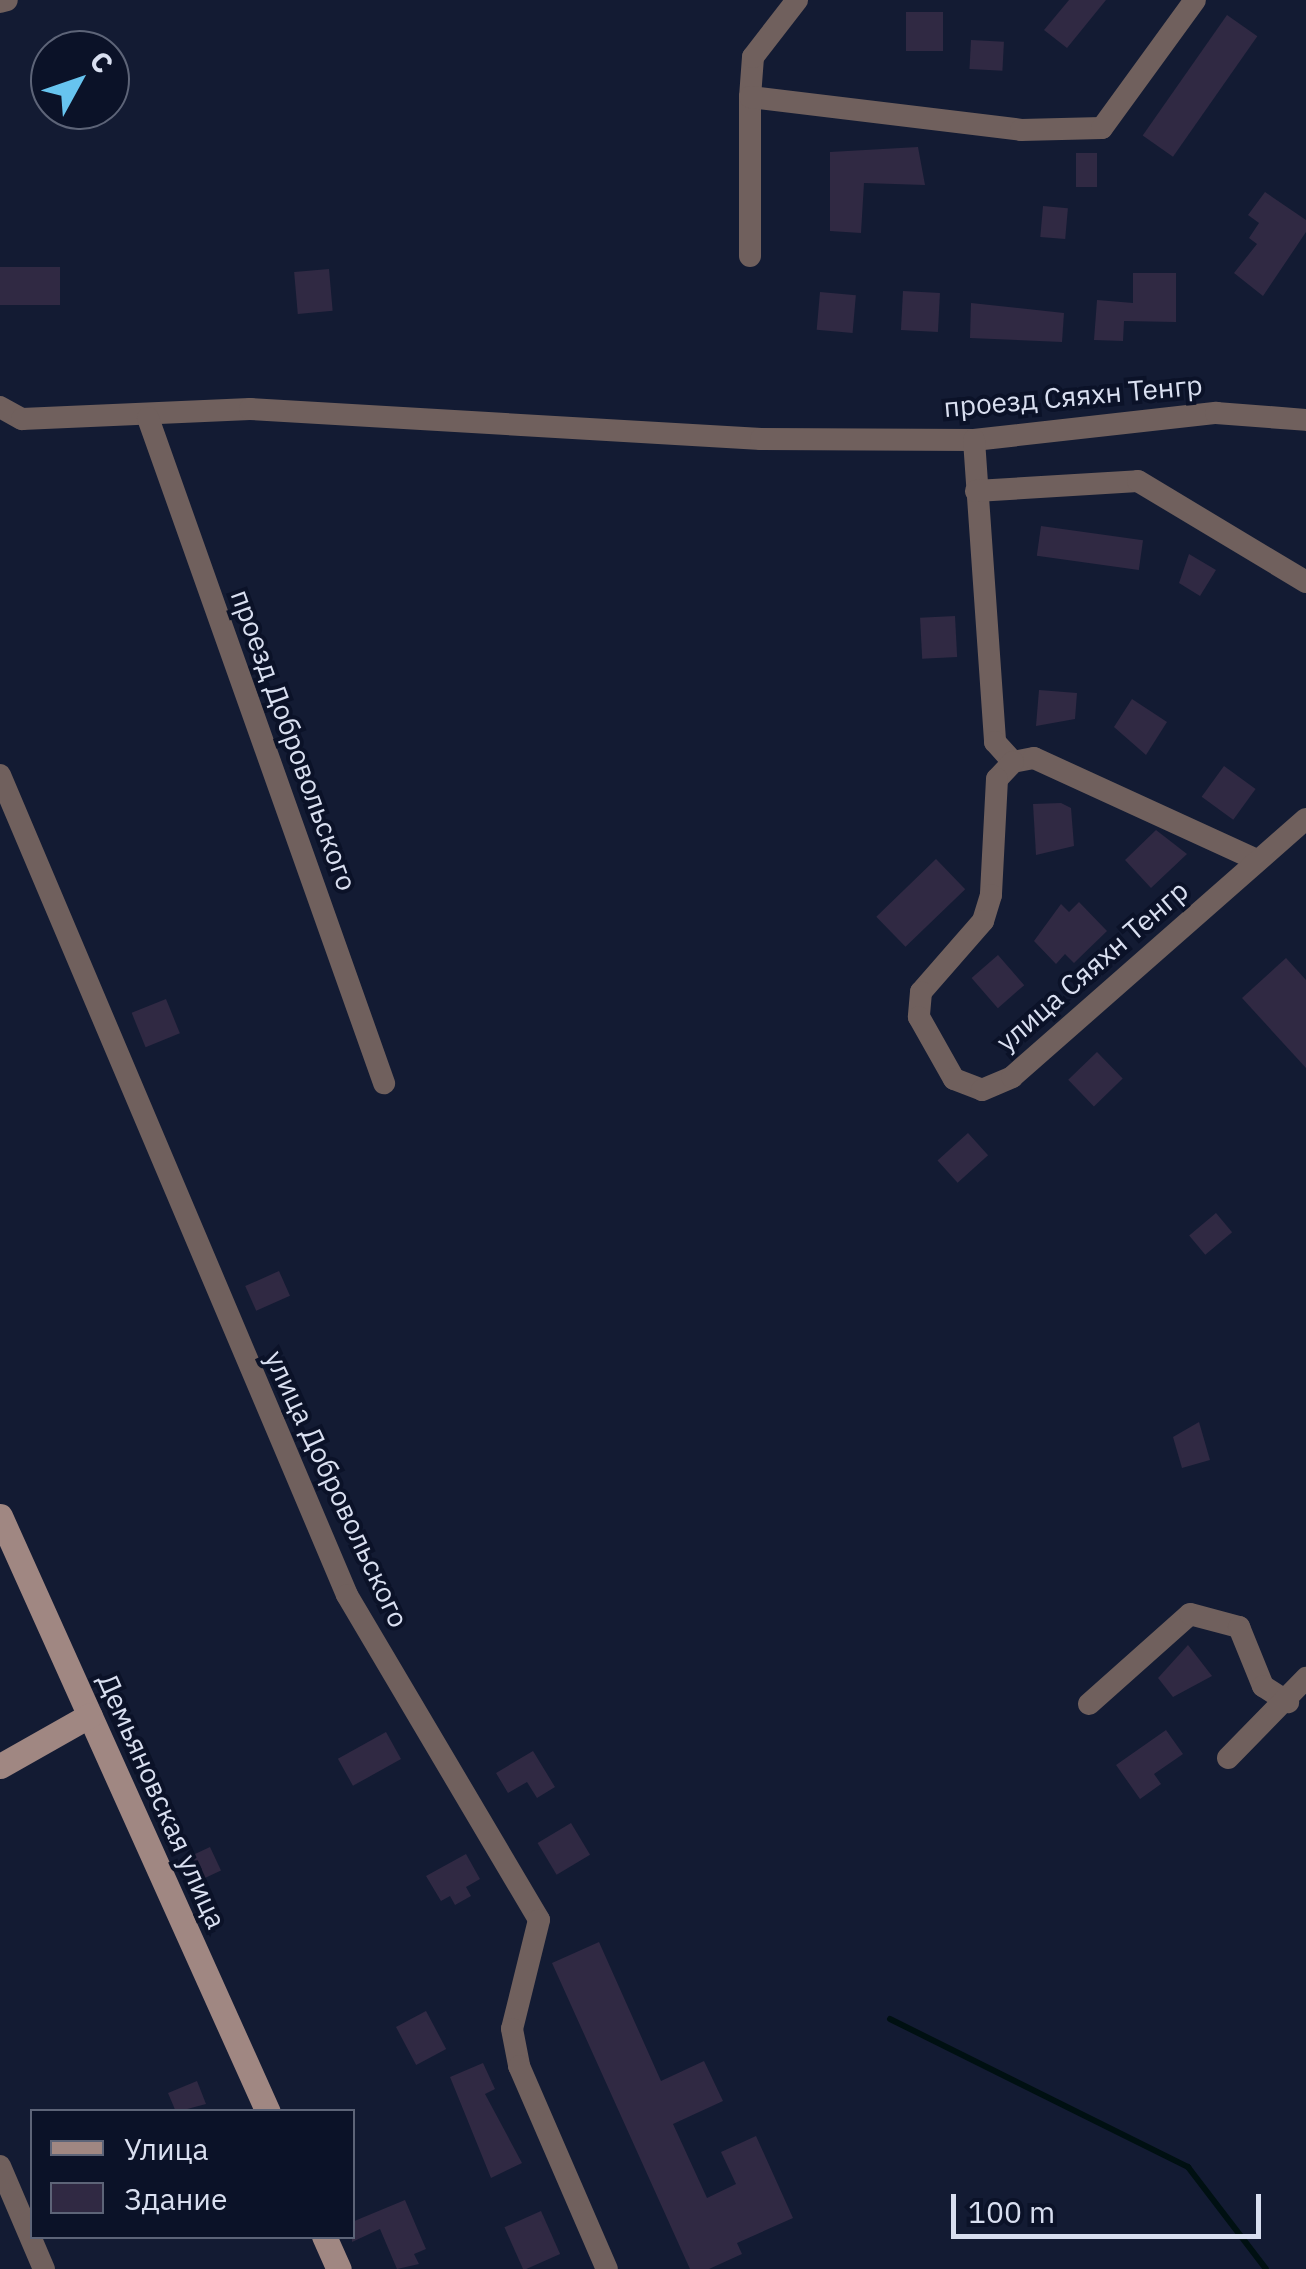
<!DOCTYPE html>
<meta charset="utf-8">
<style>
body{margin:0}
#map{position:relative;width:1306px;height:2269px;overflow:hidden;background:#131b33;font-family:"IBM Plex Sans",sans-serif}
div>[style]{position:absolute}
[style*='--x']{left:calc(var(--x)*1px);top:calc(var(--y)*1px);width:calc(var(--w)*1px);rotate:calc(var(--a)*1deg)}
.stream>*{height:6px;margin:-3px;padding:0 3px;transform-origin:3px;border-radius:3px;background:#001012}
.building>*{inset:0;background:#302943;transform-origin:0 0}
.street>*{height:22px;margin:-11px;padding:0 11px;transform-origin:11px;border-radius:11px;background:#70605d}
.secondary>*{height:25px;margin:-12.5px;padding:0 12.5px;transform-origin:12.5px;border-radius:12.5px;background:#a08782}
span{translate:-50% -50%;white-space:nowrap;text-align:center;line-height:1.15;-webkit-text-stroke:8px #0b1228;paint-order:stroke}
.street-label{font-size:28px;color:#d9dff0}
.legend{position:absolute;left:30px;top:2109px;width:325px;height:130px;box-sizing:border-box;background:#0b1228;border:2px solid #5d6478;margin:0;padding:12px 18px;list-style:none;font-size:30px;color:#d9dff0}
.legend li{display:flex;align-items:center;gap:20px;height:50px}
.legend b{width:50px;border:2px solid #5d6478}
.north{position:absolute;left:30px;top:30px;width:100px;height:100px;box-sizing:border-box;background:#0b1228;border:2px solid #5d6478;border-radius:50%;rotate:50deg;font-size:28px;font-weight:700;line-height:40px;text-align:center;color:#d9dff0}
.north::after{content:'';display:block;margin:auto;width:35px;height:45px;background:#67c4ef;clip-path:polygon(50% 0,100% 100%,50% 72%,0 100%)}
.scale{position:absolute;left:951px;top:2194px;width:310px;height:45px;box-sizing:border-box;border:5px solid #d9dff0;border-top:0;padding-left:12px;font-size:30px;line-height:35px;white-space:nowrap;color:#d9dff0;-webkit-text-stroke:8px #0b1228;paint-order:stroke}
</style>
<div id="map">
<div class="stream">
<i style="--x:890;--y:2019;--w:333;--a:26.4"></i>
<i style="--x:1188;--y:2167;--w:128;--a:52.6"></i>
</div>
<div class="building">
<i style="clip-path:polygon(1069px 0,1106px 0,1067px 48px,1044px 30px)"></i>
<i style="left:906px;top:12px;width:37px;height:39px"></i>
<i style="left:1227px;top:15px;width:37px;height:147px;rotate:35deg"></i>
<i style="left:971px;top:40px;width:33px;height:29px;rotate:3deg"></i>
<i style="clip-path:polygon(918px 147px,925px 185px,864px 183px,861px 233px,830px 231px,830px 152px)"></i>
<i style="left:1076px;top:153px;width:21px;height:34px"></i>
<i style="clip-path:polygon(1265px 192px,1306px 220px,1306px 232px,1263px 296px,1234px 273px,1257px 244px,1249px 238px,1259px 223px,1248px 215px)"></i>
<i style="left:1043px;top:206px;width:25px;height:31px;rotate:5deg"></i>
<i style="left:60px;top:267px;width:38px;height:60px;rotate:90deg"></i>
<i style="left:329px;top:269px;width:42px;height:35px;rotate:85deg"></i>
<i style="clip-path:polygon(1133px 273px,1176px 273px,1176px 322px,1124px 321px,1123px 341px,1094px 340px,1097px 300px,1133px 303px)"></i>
<i style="left:903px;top:291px;width:37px;height:39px;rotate:3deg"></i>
<i style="left:820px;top:292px;width:36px;height:38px;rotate:5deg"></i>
<i style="clip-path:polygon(971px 303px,1064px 313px,1062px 342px,970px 338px)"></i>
<i style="left:1041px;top:526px;width:103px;height:30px;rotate:8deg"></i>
<i style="clip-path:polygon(1189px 554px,1216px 570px,1200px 596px,1179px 583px)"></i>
<i style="left:955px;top:616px;width:41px;height:35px;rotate:87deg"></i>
<i style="clip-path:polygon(1039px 690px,1077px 693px,1075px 719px,1036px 726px)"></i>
<i style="clip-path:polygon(1132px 699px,1167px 722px,1146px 755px,1114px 727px)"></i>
<i style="left:1224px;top:766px;width:39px;height:38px;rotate:36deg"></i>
<i style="clip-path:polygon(1061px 803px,1071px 808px,1074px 846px,1036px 855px,1033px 804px)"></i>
<i style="clip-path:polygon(1156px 830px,1187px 854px,1151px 888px,1125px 860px)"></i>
<i style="left:936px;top:859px;width:42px;height:83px;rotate:46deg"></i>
<i style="clip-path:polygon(1079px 902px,1107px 931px,1074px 963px,1065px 954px,1056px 964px,1034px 941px,1061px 904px,1069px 912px)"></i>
<i style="left:998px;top:955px;width:40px;height:35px;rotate:49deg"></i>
<i style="clip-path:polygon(1286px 958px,1306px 980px,1306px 1068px,1242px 998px)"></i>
<i style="left:166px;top:999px;width:37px;height:37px;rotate:68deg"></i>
<i style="left:1097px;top:1052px;width:37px;height:40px;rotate:46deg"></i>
<i style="left:968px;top:1133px;width:30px;height:41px;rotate:48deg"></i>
<i style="left:1216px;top:1213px;width:25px;height:35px;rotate:50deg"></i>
<i style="left:279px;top:1271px;width:27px;height:37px;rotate:66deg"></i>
<i style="clip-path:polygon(1199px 1422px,1210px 1460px,1182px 1468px,1173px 1437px)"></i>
<i style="clip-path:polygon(1188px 1645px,1212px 1676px,1173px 1697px,1158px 1678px)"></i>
<i style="clip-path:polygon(1166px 1730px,1183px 1754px,1154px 1774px,1161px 1784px,1140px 1799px,1116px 1765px)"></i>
<i style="left:386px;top:1732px;width:31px;height:55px;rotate:61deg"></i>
<i style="clip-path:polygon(533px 1751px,555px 1787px,537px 1798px,527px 1782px,508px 1793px,496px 1773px)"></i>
<i style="left:571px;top:1823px;width:37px;height:39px;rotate:59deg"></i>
<i style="left:210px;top:1847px;width:26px;height:29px;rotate:65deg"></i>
<i style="clip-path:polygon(466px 1854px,480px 1879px,466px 1887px,471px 1896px,455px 1905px,450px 1896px,441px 1901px,426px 1876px)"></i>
<i style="clip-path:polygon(599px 1942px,661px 2081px,704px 2061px,723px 2101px,673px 2124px,707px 2198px,736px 2184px,721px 2152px,756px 2136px,793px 2218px,737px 2243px,742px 2254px,709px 2269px,690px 2269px,552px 1963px)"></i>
<i style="left:426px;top:2011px;width:43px;height:34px;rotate:62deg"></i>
<i style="clip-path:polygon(483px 2063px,495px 2089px,485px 2094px,522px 2163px,491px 2178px,450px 2077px)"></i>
<i style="clip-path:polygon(197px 2081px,206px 2104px,176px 2112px,168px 2093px)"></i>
<i style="clip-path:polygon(405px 2200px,426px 2249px,414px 2254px,419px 2264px,397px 2269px,380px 2229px,352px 2242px,352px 2222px)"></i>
<i style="left:541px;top:2211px;width:47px;height:40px;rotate:66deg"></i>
</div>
<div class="street">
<i style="--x:0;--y:2;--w:7;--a:-16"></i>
<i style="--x:750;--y:97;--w:40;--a:-85.7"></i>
<i style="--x:753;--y:57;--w:72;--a:-52.3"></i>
<i style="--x:750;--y:256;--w:159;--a:-90"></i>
<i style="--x:750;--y:97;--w:273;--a:6.9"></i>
<i style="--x:1021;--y:130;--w:81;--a:-1.4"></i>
<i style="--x:1102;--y:128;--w:158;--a:-54"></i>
<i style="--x:0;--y:407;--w:25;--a:29"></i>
<i style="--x:22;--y:419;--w:228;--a:-2.5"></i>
<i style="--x:250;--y:409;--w:512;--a:3.36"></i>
<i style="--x:761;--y:439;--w:213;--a:0.3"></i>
<i style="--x:974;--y:440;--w:244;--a:-6.4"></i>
<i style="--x:1216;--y:413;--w:90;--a:4.4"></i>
<i style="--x:148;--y:418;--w:706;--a:70.46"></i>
<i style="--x:974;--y:440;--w:303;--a:86"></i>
<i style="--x:995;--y:742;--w:27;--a:48"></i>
<i style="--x:1013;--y:762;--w:21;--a:-11"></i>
<i style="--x:1034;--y:758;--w:245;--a:24.6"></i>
<i style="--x:976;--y:491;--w:162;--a:-3.5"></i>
<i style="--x:1138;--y:481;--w:196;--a:31"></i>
<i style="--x:1013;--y:762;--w:23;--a:133"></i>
<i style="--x:997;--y:779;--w:116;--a:93"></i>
<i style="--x:991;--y:895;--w:27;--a:107"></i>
<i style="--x:983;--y:921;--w:94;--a:131.1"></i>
<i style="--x:921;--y:992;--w:25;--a:95"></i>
<i style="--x:919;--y:1017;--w:71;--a:60.6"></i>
<i style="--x:954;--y:1079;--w:30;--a:21"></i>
<i style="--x:982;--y:1090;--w:33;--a:-23"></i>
<i style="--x:1012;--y:1077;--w:391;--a:-41.3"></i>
<i style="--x:0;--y:775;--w:890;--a:67.06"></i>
<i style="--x:347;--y:1595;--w:377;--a:59.4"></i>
<i style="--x:539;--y:1920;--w:112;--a:103.9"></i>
<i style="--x:512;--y:2029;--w:38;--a:79"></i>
<i style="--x:519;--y:2066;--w:221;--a:66.6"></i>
<i style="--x:1089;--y:1704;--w:135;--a:-41.7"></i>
<i style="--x:1190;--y:1614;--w:51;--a:14.9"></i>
<i style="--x:1239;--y:1627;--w:64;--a:67.9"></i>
<i style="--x:1263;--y:1686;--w:30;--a:33"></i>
<i style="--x:1228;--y:1758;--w:112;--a:-45.7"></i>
<i style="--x:0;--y:2166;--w:112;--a:66.9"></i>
</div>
<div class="secondary">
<i style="--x:0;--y:1516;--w:653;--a:65.79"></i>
<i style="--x:0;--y:1766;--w:103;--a:-29.5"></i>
<i style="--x:324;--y:2236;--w:36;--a:66"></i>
</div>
<div class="street-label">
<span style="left:1073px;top:396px;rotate:-5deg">проезд Сяяхн Тенгр</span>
<span style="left:294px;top:740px;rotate:70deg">проезд Добровольского</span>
<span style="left:1092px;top:966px;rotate:-41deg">улица Сяяхн Тенгр</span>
<span style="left:337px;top:1489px;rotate:65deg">улица Добровольского</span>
<span style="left:162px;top:1801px;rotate:66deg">Демьяновская улица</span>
</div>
<ul class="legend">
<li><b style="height:12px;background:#a08782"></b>Улица</li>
<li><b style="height:28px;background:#302943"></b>Здание</li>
</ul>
<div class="north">С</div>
<div class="scale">100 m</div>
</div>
